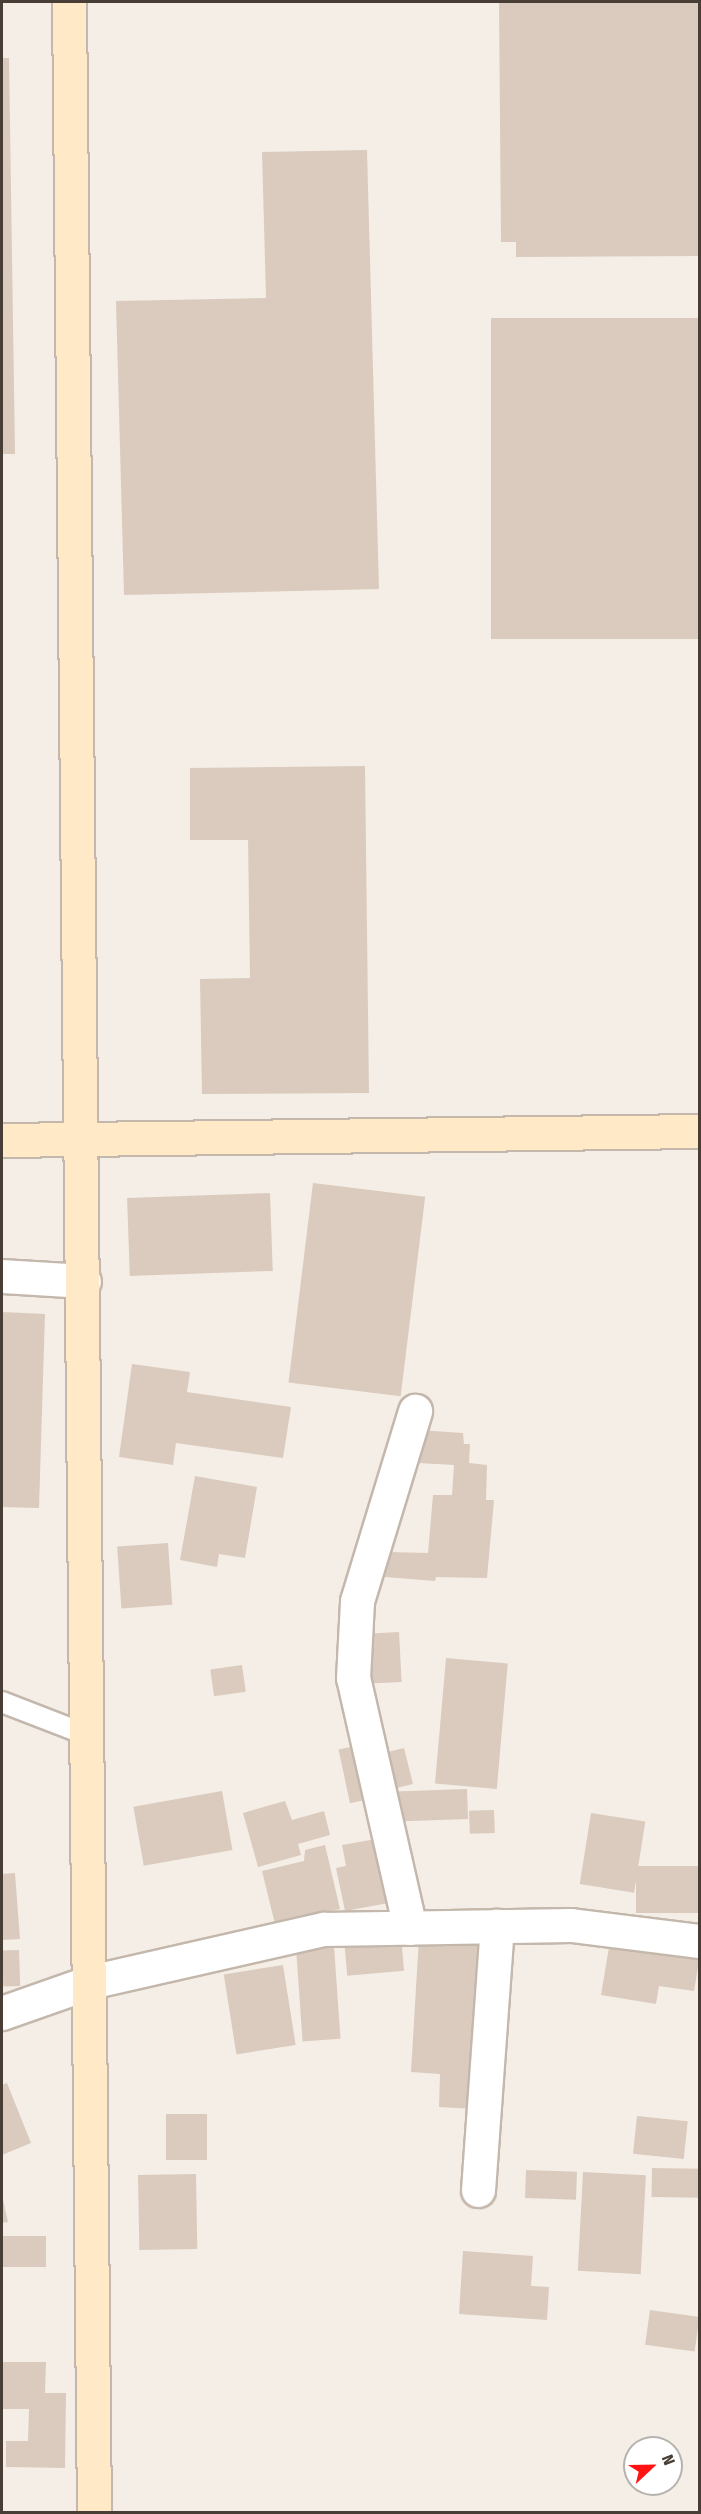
<!DOCTYPE html>
<style>
body{margin:0}
#map{position:relative;width:701px;height:2514px;overflow:hidden;background:#f5eee6;font-family:"Fira Sans Condensed",sans-serif}
div>[style]{position:absolute}
[style*='--x']{left:calc(var(--x)*1px);top:calc(var(--y)*1px);width:calc(var(--w)*1px);rotate:calc(var(--a)*1deg)}
.building>*{inset:0;background:#dacbbe;transform-origin:0 0}
.roads{filter:drop-shadow(2px 0 #c4b7ab) drop-shadow(-2px 0 #c4b7ab) drop-shadow(0 2px #c4b7ab) drop-shadow(0 -2px #c4b7ab)}
.lane>*{height:20px;margin:-10px;padding:0 10px;transform-origin:10px;border-radius:10px;background:#fff}
.street>*{height:33px;margin:-16.5px;padding:0 16.5px;transform-origin:16.5px;border-radius:16.5px;background:#fff}
.secondary>*{height:33px;margin:-16.5px;padding:0 16.5px;transform-origin:16.5px;border-radius:16.5px;background:#ffe9c6}
span{translate:-50% -50%;white-space:nowrap;text-align:center;line-height:1.15;-webkit-text-stroke:4.5px #fff;paint-order:stroke}
.frame{position:absolute;inset:0;border:3px solid #483e35;pointer-events:none}
.north{position:absolute;left:623px;top:2436px;width:60px;height:60px;box-sizing:border-box;background:#fff;border:2px solid #b6b2ae;border-radius:50%;rotate:68deg;font-size:16px;font-weight:700;line-height:24px;text-align:center;color:#483e35}
.north::after{content:'';display:block;margin:auto;width:21px;height:27px;background:#ff1313;clip-path:polygon(50% 0,100% 100%,50% 72%,0 100%)}
</style>
<div id="map">
<div class="building">
<i style="clip-path:polygon(499px 2px,700px 2px,700px 256px,516px 257px,516px 242px,501px 242px)"></i>
<i style="clip-path:polygon(2px 58px,9px 58px,15px 454px,2px 454px)"></i>
<i style="clip-path:polygon(367px 150px,379px 589px,124px 595px,116px 301px,266px 298px,262px 152px)"></i>
<i style="left:700px;top:318px;width:321px;height:209px;rotate:90deg"></i>
<i style="clip-path:polygon(365px 766px,369px 1093px,202px 1094px,200px 979px,250px 978px,248px 840px,190px 840px,190px 768px)"></i>
<i style="left:313px;top:1183px;width:113px;height:201px;rotate:7deg"></i>
<i style="left:270px;top:1193px;width:78px;height:143px;rotate:88deg"></i>
<i style="clip-path:polygon(2px 1312px,45px 1314px,39px 1508px,2px 1507px)"></i>
<i style="clip-path:polygon(132px 1364px,190px 1372px,187px 1392px,291px 1407px,283px 1458px,176px 1443px,173px 1465px,119px 1457px)"></i>
<i style="clip-path:polygon(419px 1430px,463px 1433px,464px 1444px,470px 1444px,469px 1463px,487px 1465px,486px 1500px,494px 1500px,487px 1578px,436px 1577px,435px 1581px,385px 1577px,388px 1552px,428px 1553px,433px 1495px,452px 1495px,454px 1465px,418px 1463px)"></i>
<i style="clip-path:polygon(195px 1476px,257px 1487px,245px 1558px,219px 1554px,217px 1567px,180px 1560px)"></i>
<i style="left:168px;top:1543px;width:62px;height:51px;rotate:86deg"></i>
<i style="left:399px;top:1632px;width:50px;height:37px;rotate:87deg"></i>
<i style="left:446px;top:1658px;width:62px;height:126px;rotate:5deg"></i>
<i style="left:242px;top:1665px;width:27px;height:32px;rotate:82deg"></i>
<i style="left:364px;top:1744px;width:55px;height:26px;rotate:78deg"></i>
<i style="left:404px;top:1748px;width:37px;height:27px;rotate:76deg"></i>
<i style="left:467px;top:1789px;width:30px;height:72px;rotate:88deg"></i>
<i style="left:222px;top:1791px;width:60px;height:90px;rotate:80deg"></i>
<i style="clip-path:polygon(285px 1801px,292px 1820px,324px 1811px,330px 1835px,298px 1844px,301px 1855px,258px 1867px,243px 1813px)"></i>
<i style="left:494px;top:1810px;width:23px;height:25px;rotate:88deg"></i>
<i style="left:591px;top:1813px;width:55px;height:72px;rotate:9deg"></i>
<i style="clip-path:polygon(382px 1838px,394px 1902px,345px 1911px,336px 1868px,346px 1866px,342px 1845px)"></i>
<i style="clip-path:polygon(325px 1845px,340px 1909px,275px 1924px,262px 1871px,304px 1861px,305px 1850px)"></i>
<i style="left:700px;top:1866px;width:47px;height:64px;rotate:90deg"></i>
<i style="clip-path:polygon(15px 1873px,20px 1939px,2px 1940px,2px 1874px)"></i>
<i style="clip-path:polygon(611px 1935px,700px 1955px,694px 1991px,659px 1986px,656px 2004px,601px 1995px)"></i>
<i style="left:401px;top:1936px;width:35px;height:57px;rotate:85deg"></i>
<i style="clip-path:polygon(419px 1937px,483px 1941px,475px 2109px,439px 2107px,440px 2074px,411px 2072px)"></i>
<i style="left:334px;top:1946px;width:93px;height:38px;rotate:86deg"></i>
<i style="left:19px;top:1950px;width:36px;height:17px;rotate:88deg"></i>
<i style="left:283px;top:1965px;width:81px;height:60px;rotate:81deg"></i>
<i style="clip-path:polygon(7px 2083px,31px 2143px,2px 2155px,2px 2085px)"></i>
<i style="left:166px;top:2114px;width:41px;height:46px"></i>
<i style="left:637px;top:2116px;width:51px;height:38px;rotate:6deg"></i>
<i style="left:652px;top:2168px;width:48px;height:29px;rotate:1deg"></i>
<i style="left:526px;top:2170px;width:51px;height:28px;rotate:2deg"></i>
<i style="left:583px;top:2172px;width:63px;height:99px;rotate:3deg"></i>
<i style="left:196px;top:2174px;width:75px;height:58px;rotate:89deg"></i>
<i style="clip-path:polygon(2px 2195px,8px 2222px,2px 2223px)"></i>
<i style="left:2px;top:2236px;width:44px;height:31px"></i>
<i style="clip-path:polygon(463px 2251px,533px 2256px,531px 2286px,549px 2287px,547px 2320px,459px 2314px)"></i>
<i style="left:650px;top:2310px;width:50px;height:35px;rotate:8deg"></i>
<i style="clip-path:polygon(2px 2362px,46px 2362px,45px 2393px,66px 2393px,65px 2468px,6px 2467px,6px 2441px,28px 2441px,29px 2409px,2px 2409px)"></i>
</div>
<div class="roads">
<div class="lane">
<i style="--x:2;--y:1702;--w:91;--a:21.2"></i>
</div>
<div class="street">
<i style="--x:2;--y:1276;--w:82;--a:3.5"></i>
<i style="--x:410;--y:1928;--w:256;--a:-102.8"></i>
<i style="--x:353;--y:1678;--w:77;--a:-87"></i>
<i style="--x:357;--y:1601;--w:199;--a:-73"></i>
<i style="--x:2;--y:2013;--w:93;--a:-19.4"></i>
<i style="--x:90;--y:1982;--w:240;--a:-12.8"></i>
<i style="--x:324;--y:1929;--w:247;--a:-0.9"></i>
<i style="--x:571;--y:1925;--w:130;--a:7.1"></i>
<i style="--x:478;--y:2190;--w:265;--a:-85.9"></i>
</div>
<div class="secondary">
<i style="--x:69;--y:2;--w:2510;--a:89.43"></i>
<i style="--x:2;--y:1140;--w:698;--a:-0.74"></i>
</div>
</div>
<div class="frame"></div>
<div class="north">N</div>
</div>
